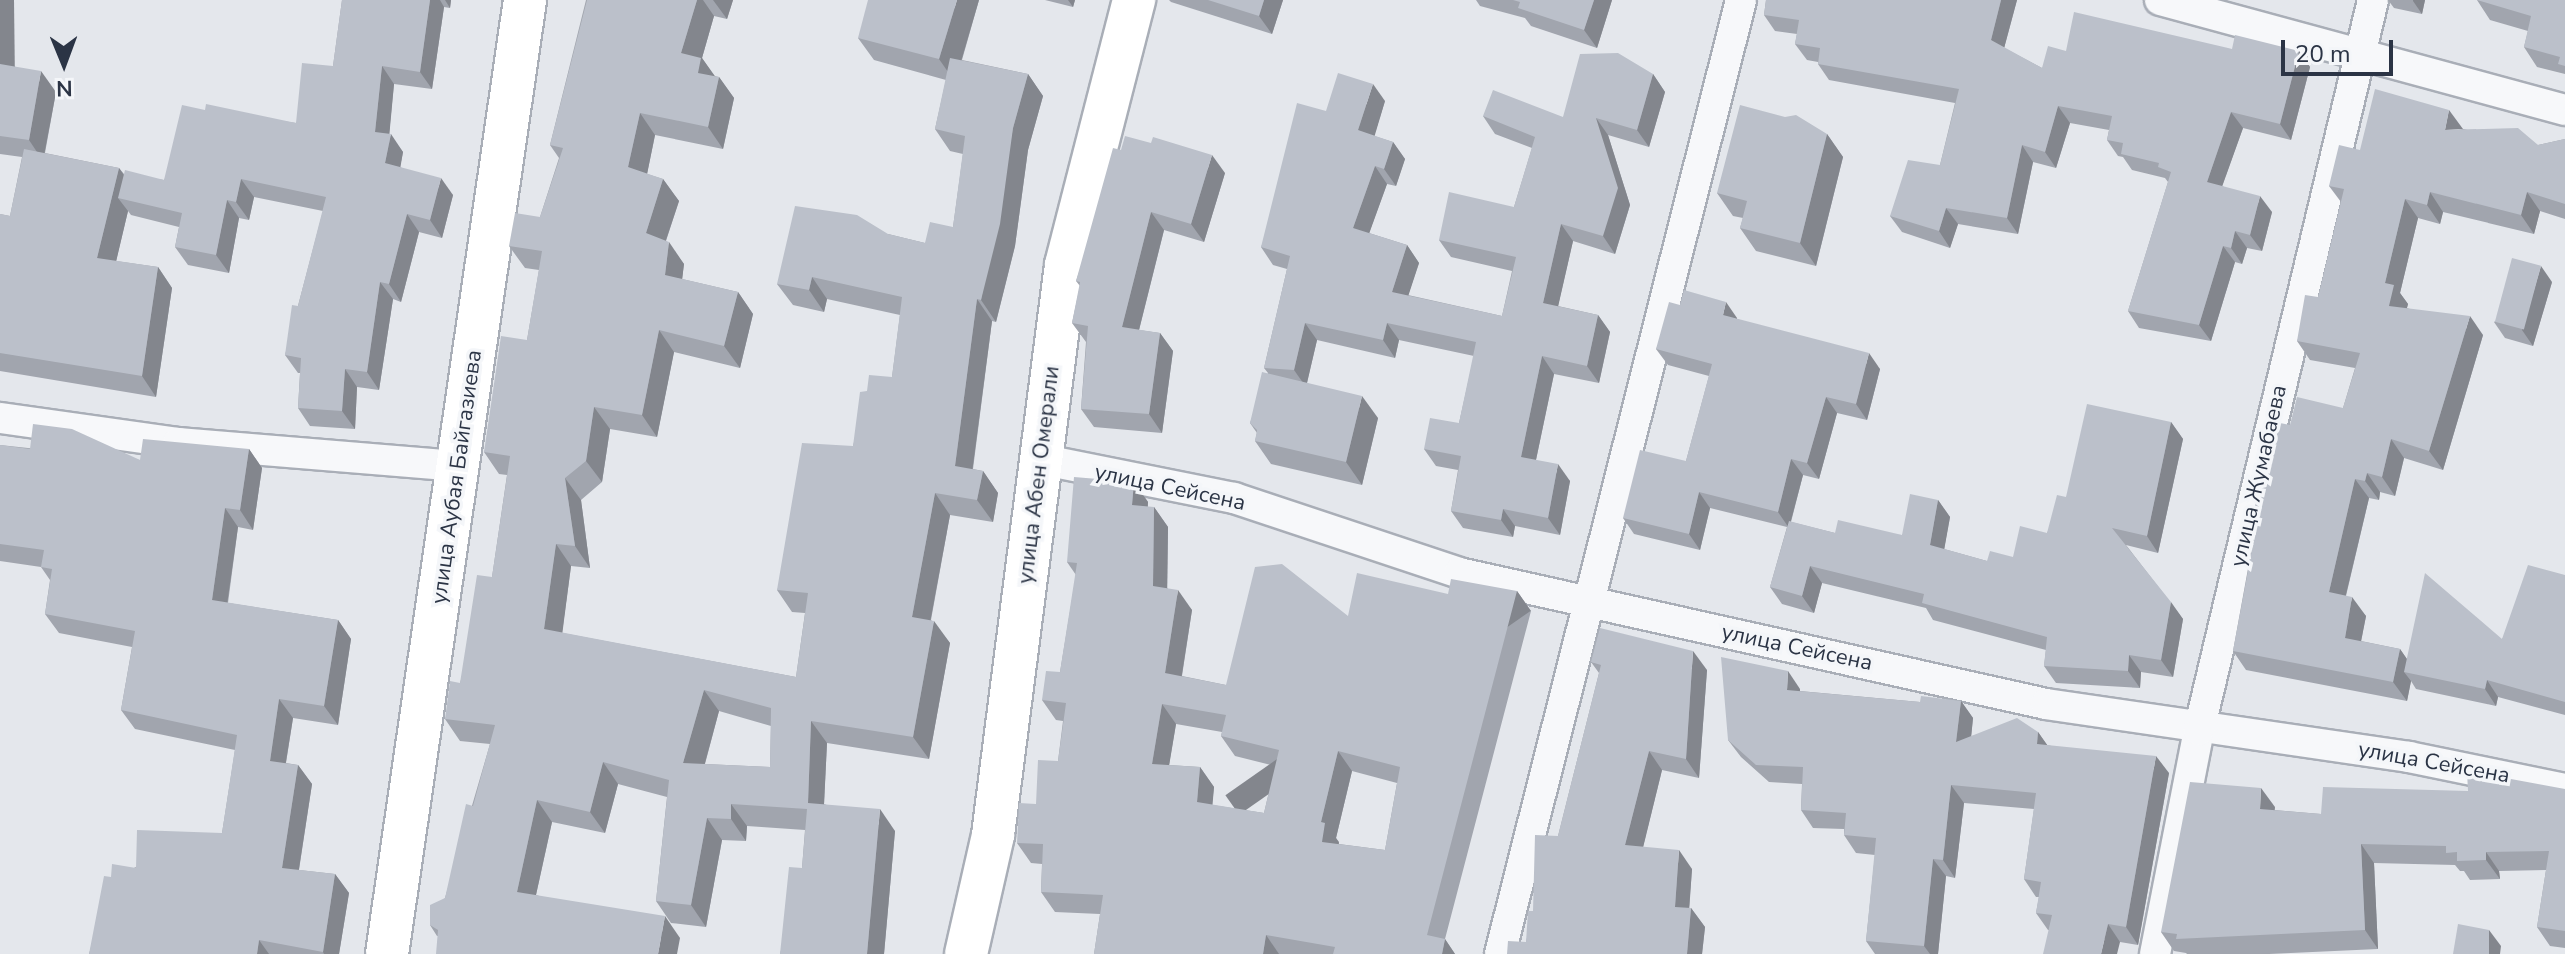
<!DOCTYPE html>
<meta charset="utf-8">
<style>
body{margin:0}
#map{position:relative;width:2565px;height:954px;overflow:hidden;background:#e4e7ec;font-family:"Nunito Sans",sans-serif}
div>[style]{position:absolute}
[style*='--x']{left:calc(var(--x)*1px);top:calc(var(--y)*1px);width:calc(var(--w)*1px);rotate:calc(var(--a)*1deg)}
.roads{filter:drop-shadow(2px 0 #a9aeb7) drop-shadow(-2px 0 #a9aeb7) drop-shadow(0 2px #a9aeb7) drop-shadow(0 -2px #a9aeb7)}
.street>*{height:30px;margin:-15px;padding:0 15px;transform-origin:15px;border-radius:15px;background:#f7f8fa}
.secondary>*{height:42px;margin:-21px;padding:0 21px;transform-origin:21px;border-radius:21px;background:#fff}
.wall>*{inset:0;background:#a1a5ae}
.shaded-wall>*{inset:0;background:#83868d;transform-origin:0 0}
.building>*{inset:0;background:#bbc0ca;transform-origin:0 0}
span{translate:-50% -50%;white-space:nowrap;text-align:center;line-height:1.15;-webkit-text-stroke:7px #f4f6f9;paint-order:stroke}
.street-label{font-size:22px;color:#2b3445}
.north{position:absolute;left:24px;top:24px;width:80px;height:80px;-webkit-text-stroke:6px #f4f6f9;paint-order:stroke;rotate:179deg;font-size:22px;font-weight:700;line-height:32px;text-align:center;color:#2b3445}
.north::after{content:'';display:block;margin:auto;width:28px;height:36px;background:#2b3445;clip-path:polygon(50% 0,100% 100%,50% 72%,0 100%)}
.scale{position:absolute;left:2281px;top:40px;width:112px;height:36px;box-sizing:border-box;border:4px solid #2b3445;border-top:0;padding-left:10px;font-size:24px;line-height:28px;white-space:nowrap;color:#2b3445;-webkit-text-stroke:6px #f4f6f9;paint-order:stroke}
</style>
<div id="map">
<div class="roads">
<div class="street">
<i style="--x:2160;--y:0;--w:420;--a:15.2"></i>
<i style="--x:0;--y:418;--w:180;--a:8"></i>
<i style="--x:178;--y:443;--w:282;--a:4.7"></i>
<i style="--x:1039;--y:459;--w:199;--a:11.3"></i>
<i style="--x:1234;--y:498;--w:237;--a:18.4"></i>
<i style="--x:1459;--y:573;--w:601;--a:12.58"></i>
<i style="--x:2046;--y:704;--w:367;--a:8.3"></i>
<i style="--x:2409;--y:757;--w:159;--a:11.6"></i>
<i style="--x:1500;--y:954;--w:984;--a:-75.82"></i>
<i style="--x:2155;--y:954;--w:228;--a:-78.9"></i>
<i style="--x:2199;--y:730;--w:750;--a:-76.59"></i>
</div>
<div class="secondary">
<i style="--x:387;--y:954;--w:964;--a:-81.77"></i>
<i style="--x:966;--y:954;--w:122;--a:-77.2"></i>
<i style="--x:993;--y:835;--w:575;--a:-82.7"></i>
<i style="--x:1066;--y:265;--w:274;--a:-75.6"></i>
</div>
</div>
<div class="wall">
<i style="clip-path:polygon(0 0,14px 0,14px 66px,56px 92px,45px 153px,119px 168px,124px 174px,164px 180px,205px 110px,296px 123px,333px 66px,342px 0,451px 0,450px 8px,444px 7px,432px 89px,394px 84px,389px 134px,403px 152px,400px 167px,453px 195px,442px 238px,419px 232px,401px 302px,393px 299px,379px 390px,357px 387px,355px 429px,310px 426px,298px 408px,300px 373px,298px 373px,285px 355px,323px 211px,254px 197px,249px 220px,239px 218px,229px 273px,188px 265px,175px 247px,179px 227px,131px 215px,128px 211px,116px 261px,158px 267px,172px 288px,156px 397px,0 371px,0 214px,10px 216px,22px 157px,0 154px)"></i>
<i style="clip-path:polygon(evenodd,586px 0,733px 0,727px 19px,714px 16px,702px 58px,714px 76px,719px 77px,734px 98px,723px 149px,655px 135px,647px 174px,663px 179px,679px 201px,666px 241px,684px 264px,682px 279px,738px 292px,753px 314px,740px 368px,674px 352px,657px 437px,610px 429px,602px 482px,581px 500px,590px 568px,571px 566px,562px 633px,796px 677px,805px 613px,792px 612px,777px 590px,853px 446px,867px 391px,892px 377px,900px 315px,827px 299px,824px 312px,793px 305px,777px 284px,888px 234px,925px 243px,953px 227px,963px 154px,950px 151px,935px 129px,946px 80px,874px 60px,858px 38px,979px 0,962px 60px,1028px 74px,1043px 96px,1028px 150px,1015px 246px,996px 322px,992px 321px,973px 469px,983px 471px,998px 493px,993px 522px,950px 515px,931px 620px,950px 643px,929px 759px,827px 743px,824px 804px,895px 831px,884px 954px,780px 954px,802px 868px,805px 830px,747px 826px,746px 841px,722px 840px,706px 927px,671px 923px,656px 901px,667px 797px,618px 784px,605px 833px,552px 822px,536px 895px,680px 938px,437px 936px,430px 925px,445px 898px,490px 744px,460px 741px,445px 719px,460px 683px,492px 577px,507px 475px,499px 474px,484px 452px,527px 340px,539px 270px,525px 268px,509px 246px,540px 217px,559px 158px,550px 145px,586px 0,719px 711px,771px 726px,770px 767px,705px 764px,719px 711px)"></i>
<i style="clip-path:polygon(1045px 0,1075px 0,1073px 7px)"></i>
<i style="clip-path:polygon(1169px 0,1283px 0,1272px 34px,1171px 2px)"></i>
<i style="clip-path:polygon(1476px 0,1612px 0,1597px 48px,1531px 26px,1525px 18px,1480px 6px)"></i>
<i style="clip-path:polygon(1766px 0,2017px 0,2004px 48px,2042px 68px,2066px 51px,2232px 49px,2299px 51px,2310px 67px,2291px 140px,2243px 128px,2222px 186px,2272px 212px,2262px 251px,2247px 248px,2242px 264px,2235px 262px,2211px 341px,2139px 328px,2128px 311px,2168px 182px,2165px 178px,2132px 170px,2123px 157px,2118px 156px,2107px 140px,2109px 130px,2070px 123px,2056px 168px,2033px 162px,2018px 234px,1958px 224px,1950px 248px,1902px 232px,1890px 216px,1940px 165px,1955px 103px,1829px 80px,1818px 64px,1818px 62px,1807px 60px,1795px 44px,1797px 34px,1775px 31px,1764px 15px)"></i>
<i style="clip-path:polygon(2388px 0,2425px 0,2422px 14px,2394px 8px)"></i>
<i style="clip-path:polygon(2477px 0,2565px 0,2565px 74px,2537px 67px,2524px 47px,2528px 31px,2490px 20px)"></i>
<i style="clip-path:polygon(1653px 74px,1665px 92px,1649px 147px,1608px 135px,1630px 205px,1615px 254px,1573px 241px,1558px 306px,1598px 315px,1610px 332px,1599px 383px,1554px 374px,1536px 460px,1570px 481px,1560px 535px,1515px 526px,1513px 537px,1463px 528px,1451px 511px,1458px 470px,1436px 466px,1424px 449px,1459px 423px,1474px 356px,1399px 340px,1395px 358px,1317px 340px,1307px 383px,1378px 418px,1362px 485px,1271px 464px,1255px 441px,1257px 433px,1250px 423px,1268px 373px,1264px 368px,1287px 269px,1273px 265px,1261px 247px,1326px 111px,1385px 101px,1374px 136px,1393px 142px,1405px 159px,1396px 186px,1387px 184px,1369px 233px,1407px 245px,1419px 263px,1408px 295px,1502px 316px,1512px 271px,1451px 257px,1439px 240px,1514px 207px,1532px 148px,1495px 134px,1483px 116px,1563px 117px)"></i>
<i style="clip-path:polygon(2463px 129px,2538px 145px,2565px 139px,2565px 219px,2540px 211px,2534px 234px,2443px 212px,2440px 224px,2418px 218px,2400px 293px,2408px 304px,2407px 308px,2483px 335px,2443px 470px,2404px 458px,2395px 496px,2380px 492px,2379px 500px,2369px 498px,2346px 596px,2366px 616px,2361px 641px,2400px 649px,2407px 659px,2502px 639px,2565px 575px,2565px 715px,2498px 697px,2496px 706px,2416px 689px,2411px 681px,2407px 701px,2246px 670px,2233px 651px,2251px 552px,2244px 542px,2290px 425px,2343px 408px,2355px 368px,2310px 360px,2297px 341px,2318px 297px,2341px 202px,2329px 186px,2360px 150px)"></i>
<i style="clip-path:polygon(1827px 134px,1843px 157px,1816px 266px,1756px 251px,1740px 228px,1743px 218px,1733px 216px,1717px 193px)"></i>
<i style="clip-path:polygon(1121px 150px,1225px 173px,1204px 242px,1164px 230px,1139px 330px,1160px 333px,1173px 351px,1162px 433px,1094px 427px,1081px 409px,1086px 342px,1072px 323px,1080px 286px,1076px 281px)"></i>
<i style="clip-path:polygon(2552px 282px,2533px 346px,2505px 338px,2494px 322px)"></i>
<i style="clip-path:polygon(1680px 305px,1737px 318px,1737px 319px,1880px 369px,1867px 420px,1837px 413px,1819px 479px,1803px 475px,1791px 522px,1835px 533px,1902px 535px,1938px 500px,1950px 517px,1944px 549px,1987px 561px,2013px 557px,2047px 533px,2066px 497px,2171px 422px,2183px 439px,2158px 553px,2126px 545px,2183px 619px,2173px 677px,2141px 672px,2140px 688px,2056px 683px,2044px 666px,2046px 650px,1933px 620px,1926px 608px,1822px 583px,1814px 613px,1782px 604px,1770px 587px,1787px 527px,1710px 508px,1700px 550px,1634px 534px,1623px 518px,1686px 461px,1709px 376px,1668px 365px,1656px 349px)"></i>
<i style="clip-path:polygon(0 445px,140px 460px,249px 449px,262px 468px,253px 530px,238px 527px,228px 603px,338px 620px,351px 639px,338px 725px,293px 718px,286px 763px,298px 765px,312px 784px,299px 870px,335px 874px,349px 893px,339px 954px,89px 954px,111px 877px,222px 833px,235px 750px,135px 729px,121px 710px,132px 647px,59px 633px,45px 614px,50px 580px,41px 567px,0 561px)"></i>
<i style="clip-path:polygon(evenodd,1134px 482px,1148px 502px,1148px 507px,1154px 507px,1168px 527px,1167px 588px,1192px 610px,1182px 676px,1226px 685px,1348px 616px,1448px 594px,1517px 591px,1531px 611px,1445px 939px,1455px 954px,1094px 954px,1100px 914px,1055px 912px,1041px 892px,1042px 864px,1031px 863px,1017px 843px,1058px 761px,1063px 721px,1056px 720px,1042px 700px,1060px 672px,1076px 575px,1067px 562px,1134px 482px,1176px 724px,1222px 732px,1221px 736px,1235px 756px,1275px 766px,1264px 813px,1212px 805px,1214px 787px,1200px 767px,1169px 765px,1176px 724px,1134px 482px,1352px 771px,1397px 783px,1385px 850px,1339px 844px,1336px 838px,1352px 771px)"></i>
<i style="clip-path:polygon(1591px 662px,1707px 670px,1699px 778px,1662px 770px,1643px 847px,1692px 869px,1689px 908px,1691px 908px,1705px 927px,1702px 954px,1507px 954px,1526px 942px,1533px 911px,1558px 836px,1599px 673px)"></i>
<i style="clip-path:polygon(1800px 689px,1800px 691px,1920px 702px,1961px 701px,1973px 718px,1971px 736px,2038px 732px,2047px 745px,2169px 773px,2138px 945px,2048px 930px,2036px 913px,2039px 897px,2036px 897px,2024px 879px,2034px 809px,1964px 803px,1955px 878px,1946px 876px,1938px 954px,1875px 954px,1866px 941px,1875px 855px,1856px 853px,1844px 835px,1844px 829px,1813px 828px,1801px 810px,1802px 784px,1769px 782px,1741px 757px,1728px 740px)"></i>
<i style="clip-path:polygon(2565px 789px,2565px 948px,2550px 946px,2537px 927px,2546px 870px,2499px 871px,2500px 879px,2470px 880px,2464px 871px,2460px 871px,2455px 865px,2374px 863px,2378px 949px,2269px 954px,2187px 954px,2186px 953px,2174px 951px,2161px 932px,2275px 807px,2274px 810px,2321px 814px,2468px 791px)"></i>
</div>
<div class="shaded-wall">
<i style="clip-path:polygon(0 0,14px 0,15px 84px,0 64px)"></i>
<i style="clip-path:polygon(430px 0,440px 0,444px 7px,432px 89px,420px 72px)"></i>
<i style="clip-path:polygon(445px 0,451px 0,450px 8px)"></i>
<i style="clip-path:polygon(697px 0,703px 0,714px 16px,702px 58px,717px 79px,713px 94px,681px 53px)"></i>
<i style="clip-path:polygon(713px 0,733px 0,727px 19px)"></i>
<i style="clip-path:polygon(957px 0,979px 0,955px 82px,939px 59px)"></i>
<i style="clip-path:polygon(1068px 0,1075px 0,1073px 7px)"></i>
<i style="clip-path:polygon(1264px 0,1283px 0,1272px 34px,1259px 16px)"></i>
<i style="clip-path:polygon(1594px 0,1612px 0,1597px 48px,1584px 30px)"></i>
<i style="clip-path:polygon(2001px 0,2017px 0,2002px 56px,1991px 40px)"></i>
<i style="clip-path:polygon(2413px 0,2425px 0,2422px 14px,2413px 1px)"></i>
<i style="clip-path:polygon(2299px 51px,2310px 67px,2291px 140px,2280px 124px)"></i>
<i style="clip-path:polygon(382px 66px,394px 84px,388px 149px,375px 132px)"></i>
<i style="clip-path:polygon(41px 71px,56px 92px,43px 161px,29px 140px)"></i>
<i style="clip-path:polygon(1028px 74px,1043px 96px,1028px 150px,1015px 246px,996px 322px,981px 300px,1013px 128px)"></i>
<i style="clip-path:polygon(1653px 74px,1665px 92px,1649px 147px,1637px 130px)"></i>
<i style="clip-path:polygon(719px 77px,734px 98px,723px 149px,708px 127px)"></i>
<i style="clip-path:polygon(1373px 84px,1385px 101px,1371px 148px,1358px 130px)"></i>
<i style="clip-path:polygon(2058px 106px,2070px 123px,2056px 168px,2045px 152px)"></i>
<i style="clip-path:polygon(2449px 110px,2463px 129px,2445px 130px)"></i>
<i style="clip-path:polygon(2231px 112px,2243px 128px,2218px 198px,2207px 182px)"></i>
<i style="clip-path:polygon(640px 113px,655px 135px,644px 189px,628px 167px)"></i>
<i style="clip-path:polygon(1596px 118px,1608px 135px,1630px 205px,1615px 254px,1603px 236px)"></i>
<i style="clip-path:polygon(391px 134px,403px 152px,398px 181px,385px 163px)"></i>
<i style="clip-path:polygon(1827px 134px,1843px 157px,1816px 266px,1800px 243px)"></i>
<i style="clip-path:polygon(1393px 142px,1405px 159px,1396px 186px,1384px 169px)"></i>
<i style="clip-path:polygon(2022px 145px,2033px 162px,2018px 234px,2007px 218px)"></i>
<i style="clip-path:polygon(1212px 155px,1225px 173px,1204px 242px,1191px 224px)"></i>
<i style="clip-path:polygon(1375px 166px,1387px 184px,1365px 245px,1353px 228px)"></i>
<i style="clip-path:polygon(119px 168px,133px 188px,118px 198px,128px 211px,112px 279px,97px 258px)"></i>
<i style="clip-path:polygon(441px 178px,453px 195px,442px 238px,430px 220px)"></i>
<i style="clip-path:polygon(241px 179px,254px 197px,249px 220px,236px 202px)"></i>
<i style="clip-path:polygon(663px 179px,679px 201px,661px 255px,646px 233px)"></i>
<i style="clip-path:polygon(2430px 192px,2443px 212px,2440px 224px,2427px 205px)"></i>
<i style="clip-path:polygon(2527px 192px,2540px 211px,2534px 234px,2521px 215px)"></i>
<i style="clip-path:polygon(2260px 196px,2272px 212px,2262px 251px,2250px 235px)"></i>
<i style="clip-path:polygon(2405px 199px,2418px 218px,2400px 293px,2408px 304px,2402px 325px,2389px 306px,2385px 283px)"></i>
<i style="clip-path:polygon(227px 200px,239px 218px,229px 273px,216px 255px)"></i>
<i style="clip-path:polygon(1946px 208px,1958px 224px,1950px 248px,1939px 231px)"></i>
<i style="clip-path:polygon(1151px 212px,1164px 230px,1135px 346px,1122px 327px)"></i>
<i style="clip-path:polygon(407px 214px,419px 232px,401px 302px,389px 284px)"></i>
<i style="clip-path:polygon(1561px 224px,1573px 241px,1555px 320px,1543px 303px)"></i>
<i style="clip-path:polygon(2235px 231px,2247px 248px,2242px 264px,2231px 248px)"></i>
<i style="clip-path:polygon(669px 242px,684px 264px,680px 297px,665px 275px)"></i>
<i style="clip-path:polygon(1407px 245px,1419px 263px,1404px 309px,1392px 292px)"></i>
<i style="clip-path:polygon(2223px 246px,2235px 262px,2211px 341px,2199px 325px)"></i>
<i style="clip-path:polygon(2541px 266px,2552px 282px,2533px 346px,2522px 330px)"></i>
<i style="clip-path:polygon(158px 267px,172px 288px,156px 397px,142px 376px)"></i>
<i style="clip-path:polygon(812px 277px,827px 299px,824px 312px,809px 290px)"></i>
<i style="clip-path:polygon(380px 282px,393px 299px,379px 390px,367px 372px)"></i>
<i style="clip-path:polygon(738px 292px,753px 314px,740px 368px,724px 346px)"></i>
<i style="clip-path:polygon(977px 299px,992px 321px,970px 488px,955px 466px)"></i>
<i style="clip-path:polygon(1726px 302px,1737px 318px,1734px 331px,1723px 315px)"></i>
<i style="clip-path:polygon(1598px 315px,1610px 332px,1599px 383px,1587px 366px)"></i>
<i style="clip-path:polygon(2470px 316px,2483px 335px,2443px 470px,2429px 451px)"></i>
<i style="clip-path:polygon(1305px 323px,1317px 340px,1306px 387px,1294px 370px)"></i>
<i style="clip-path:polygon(1387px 323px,1399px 340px,1395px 358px,1383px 340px)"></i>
<i style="clip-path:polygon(659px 330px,674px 352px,657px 437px,642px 415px)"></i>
<i style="clip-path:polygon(1160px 333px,1173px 351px,1162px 433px,1149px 414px)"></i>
<i style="clip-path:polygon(1869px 353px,1880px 369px,1867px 420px,1856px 404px)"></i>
<i style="clip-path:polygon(1542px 356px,1554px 374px,1533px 474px,1521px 457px)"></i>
<i style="clip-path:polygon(345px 369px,357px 387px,355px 429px,342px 411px)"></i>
<i style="clip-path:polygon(1362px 396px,1378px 418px,1362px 485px,1346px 462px)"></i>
<i style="clip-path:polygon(1826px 397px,1837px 413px,1819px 479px,1807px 463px)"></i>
<i style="clip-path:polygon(594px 407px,610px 429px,602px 482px,586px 461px)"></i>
<i style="clip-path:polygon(2171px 422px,2183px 439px,2158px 553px,2147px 536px)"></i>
<i style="clip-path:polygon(2391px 439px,2404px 458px,2395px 496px,2382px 477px)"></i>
<i style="clip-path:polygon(249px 449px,262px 468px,253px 530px,240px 510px)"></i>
<i style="clip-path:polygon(1791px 459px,1803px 475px,1789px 528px,1778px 512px)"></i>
<i style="clip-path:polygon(1558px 464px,1570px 481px,1560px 535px,1548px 518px)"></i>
<i style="clip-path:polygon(983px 471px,998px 493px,993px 522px,977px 500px)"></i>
<i style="clip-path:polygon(2367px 473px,2380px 492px,2379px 500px,2365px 481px)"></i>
<i style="clip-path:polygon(565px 478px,581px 500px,590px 568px,575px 546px)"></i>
<i style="clip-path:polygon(2355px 479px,2369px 498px,2342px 611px,2329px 592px)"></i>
<i style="clip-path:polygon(1134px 482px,1148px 502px,1146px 525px,1132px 505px)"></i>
<i style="clip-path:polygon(1699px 492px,1710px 508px,1700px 550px,1689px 534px)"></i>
<i style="clip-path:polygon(935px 493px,950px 515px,927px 639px,912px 617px)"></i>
<i style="clip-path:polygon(1938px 500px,1950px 517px,1942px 562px,1930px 545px)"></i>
<i style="clip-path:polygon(1154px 507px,1168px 527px,1167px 606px,1153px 586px)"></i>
<i style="clip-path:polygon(225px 508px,238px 527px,225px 619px,212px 600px)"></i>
<i style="clip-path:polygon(1503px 509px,1515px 526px,1513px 537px,1501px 520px)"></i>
<i style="clip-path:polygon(556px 544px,571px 566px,560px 651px,544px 629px)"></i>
<i style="clip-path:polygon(1810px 566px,1822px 583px,1814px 613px,1802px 596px)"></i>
<i style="clip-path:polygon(1178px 590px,1192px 610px,1179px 693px,1165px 673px)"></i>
<i style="left:1517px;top:591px;width:24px;height:356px;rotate:55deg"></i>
<i style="clip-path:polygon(2352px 597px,2366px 616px,2358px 657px,2345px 638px)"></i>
<i style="clip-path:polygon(2171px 602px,2183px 619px,2173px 677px,2161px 660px)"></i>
<i style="clip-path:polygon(338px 620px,351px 639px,338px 725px,324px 706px)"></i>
<i style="clip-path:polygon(934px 621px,950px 643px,929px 759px,913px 737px)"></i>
<i style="clip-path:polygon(2400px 649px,2413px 668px,2404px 672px,2411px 681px,2407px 701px,2393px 682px)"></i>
<i style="clip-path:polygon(1693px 651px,1707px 670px,1699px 778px,1686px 759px)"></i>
<i style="clip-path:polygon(2129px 655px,2141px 672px,2140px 688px,2128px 671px)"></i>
<i style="clip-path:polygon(1788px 671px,1800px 689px,1799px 708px,1787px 690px)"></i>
<i style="clip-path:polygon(2487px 680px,2498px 697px,2496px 706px,2485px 689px)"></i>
<i style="clip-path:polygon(704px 690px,719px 711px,699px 785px,683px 763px)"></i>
<i style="clip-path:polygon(279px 699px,293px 718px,283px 780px,270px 761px)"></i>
<i style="clip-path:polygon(1961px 701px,1973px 718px,1969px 759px,1956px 742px)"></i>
<i style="clip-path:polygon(1162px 704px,1176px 724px,1166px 784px,1152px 764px)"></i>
<i style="clip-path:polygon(811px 721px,827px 743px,823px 825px,808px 803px)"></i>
<i style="clip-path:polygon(2038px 732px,2050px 749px,2037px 744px)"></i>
<i style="clip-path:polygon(1338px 751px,1352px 771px,1336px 838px,1339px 842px,1336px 862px,1322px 842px,1321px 822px)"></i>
<i style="clip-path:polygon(1649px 751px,1662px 770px,1639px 864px,1625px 845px)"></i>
<i style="clip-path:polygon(2156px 756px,2169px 773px,2138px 945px,2126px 927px)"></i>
<i style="clip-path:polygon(603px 762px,618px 784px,605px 833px,590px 812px)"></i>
<i style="clip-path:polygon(298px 765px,312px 784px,296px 888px,282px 868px)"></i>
<i style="clip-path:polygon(1200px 767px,1214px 787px,1211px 822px,1197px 802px)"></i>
<i style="clip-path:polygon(1951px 785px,1964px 803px,1955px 878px,1943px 860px)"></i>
<i style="clip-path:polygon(2261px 788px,2275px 807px,2273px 828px,2260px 809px)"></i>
<i style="clip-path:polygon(537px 800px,552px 822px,532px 913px,517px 892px)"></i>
<i style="clip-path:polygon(731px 804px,747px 826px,746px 841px,731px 819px)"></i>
<i style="clip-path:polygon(880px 809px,895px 831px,884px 954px,867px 954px)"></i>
<i style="clip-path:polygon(707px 818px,722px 840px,706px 927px,691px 905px)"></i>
<i style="clip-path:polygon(2361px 844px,2374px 863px,2378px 949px,2365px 930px)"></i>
<i style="clip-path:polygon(1679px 850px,1692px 869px,1688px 926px,1675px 907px)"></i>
<i style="clip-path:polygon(2486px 852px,2499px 871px,2500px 879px,2486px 860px)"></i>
<i style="clip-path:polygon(1933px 859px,1946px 876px,1938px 954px,1930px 954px,1924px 946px)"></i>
<i style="clip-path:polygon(335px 874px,349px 893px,339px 954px,324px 954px,323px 952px)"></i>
<i style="clip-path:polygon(1691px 908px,1705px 927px,1702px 954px,1687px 954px)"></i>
<i style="clip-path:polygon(665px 916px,680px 938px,677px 954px,658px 954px)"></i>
<i style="clip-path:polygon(2108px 924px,2120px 942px,2117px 954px,2101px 954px)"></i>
<i style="clip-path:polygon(2489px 930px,2501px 946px,2500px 954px,2489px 954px)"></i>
<i style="clip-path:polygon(1266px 935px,1279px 954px,1263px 954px)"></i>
<i style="clip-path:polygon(1445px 939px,1455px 954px,1442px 954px)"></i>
<i style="clip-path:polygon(259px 940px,269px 954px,257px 954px)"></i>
</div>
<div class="building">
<i style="clip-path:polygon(342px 0,430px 0,420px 72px,382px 66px,375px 132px,391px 134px,385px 163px,441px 178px,430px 220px,407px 214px,389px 284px,380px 282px,367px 372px,345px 369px,342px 411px,298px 408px,301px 358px,285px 355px,292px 305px,298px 306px,326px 197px,241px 179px,236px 202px,227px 200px,216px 255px,175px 247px,182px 213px,118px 198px,125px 170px,164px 180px,182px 105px,205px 110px,206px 104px,296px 123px,302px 63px,333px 66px)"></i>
<i style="clip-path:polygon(evenodd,587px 0,697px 0,681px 53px,701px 58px,698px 73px,719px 77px,708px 127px,640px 113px,628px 167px,663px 179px,646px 233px,669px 242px,665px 275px,738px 292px,724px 346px,659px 330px,642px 415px,594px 407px,586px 461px,565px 478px,575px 546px,556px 544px,544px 629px,796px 677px,808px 593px,777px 590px,802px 443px,853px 446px,860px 392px,867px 391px,869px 375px,892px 377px,902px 297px,812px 277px,809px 290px,777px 284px,795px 206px,857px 215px,888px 234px,925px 243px,930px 222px,953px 227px,965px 136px,935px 129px,950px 58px,1028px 74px,1013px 128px,1000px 224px,981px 300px,977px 299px,955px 466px,983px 471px,977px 500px,935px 493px,912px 617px,934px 621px,913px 737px,811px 721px,808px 803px,880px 809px,867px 954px,780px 954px,789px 867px,802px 868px,807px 809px,731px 804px,731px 819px,707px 818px,691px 905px,656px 901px,669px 780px,603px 762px,590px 812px,537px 800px,517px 892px,665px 916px,658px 954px,436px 954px,438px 930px,430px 925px,430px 905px,445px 898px,466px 804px,473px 806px,495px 725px,445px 719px,450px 681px,460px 683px,477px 575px,492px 577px,510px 456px,484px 452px,501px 336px,527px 340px,542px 251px,509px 246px,515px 213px,540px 217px,563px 148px,550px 145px,587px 0,704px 690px,771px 708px,770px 767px,683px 763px,704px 690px)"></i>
<i style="clip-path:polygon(868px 0,957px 0,939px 59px,858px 38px)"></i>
<i style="clip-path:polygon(1208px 0,1264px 0,1259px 16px)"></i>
<i style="clip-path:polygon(1513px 0,1594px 0,1584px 30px,1518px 8px,1520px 2px)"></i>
<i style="clip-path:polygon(1766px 0,2001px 0,1991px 40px,2042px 68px,2048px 46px,2066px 51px,2074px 12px,2232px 49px,2235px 35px,2299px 51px,2280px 124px,2231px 112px,2207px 182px,2260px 196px,2250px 235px,2235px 231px,2231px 248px,2223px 246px,2199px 325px,2128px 311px,2171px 172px,2158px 167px,2159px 163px,2121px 154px,2123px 143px,2107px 140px,2112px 116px,2058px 106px,2045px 152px,2022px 145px,2007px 218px,1946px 208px,1939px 231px,1890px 216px,1908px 160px,1940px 165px,1959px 89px,1818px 64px,1820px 48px,1795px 44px,1799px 20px,1764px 15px)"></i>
<i style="clip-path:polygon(2477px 0,2565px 0,2565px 66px,2558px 64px,2560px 57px,2524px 47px,2531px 16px)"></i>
<i style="clip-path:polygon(0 26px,0 64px,41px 71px,29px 140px,0 136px)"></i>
<i style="clip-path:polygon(1618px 53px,1653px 74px,1637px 130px,1596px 118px,1618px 188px,1603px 236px,1561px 224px,1543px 303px,1598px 315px,1587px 366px,1542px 356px,1521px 457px,1558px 464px,1548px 518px,1503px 509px,1501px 520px,1451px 511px,1461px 456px,1424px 449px,1430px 418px,1459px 423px,1476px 342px,1387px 323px,1383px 340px,1305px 323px,1294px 370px,1264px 368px,1290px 256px,1261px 247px,1297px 103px,1326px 111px,1338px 73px,1373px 84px,1358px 130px,1393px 142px,1384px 169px,1375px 166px,1353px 228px,1407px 245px,1392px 292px,1502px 316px,1516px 257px,1439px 240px,1449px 192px,1514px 207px,1535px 137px,1483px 116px,1493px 90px,1563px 117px,1580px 54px)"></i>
<i style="clip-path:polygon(2375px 89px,2449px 110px,2445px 130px,2518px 128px,2538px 145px,2565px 139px,2565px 204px,2527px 192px,2521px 215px,2430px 192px,2427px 205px,2405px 199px,2385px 283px,2394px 285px,2389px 306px,2470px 316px,2429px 451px,2391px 439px,2382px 477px,2367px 473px,2365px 481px,2355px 479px,2329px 592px,2352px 597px,2345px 638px,2400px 649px,2393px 682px,2233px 651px,2253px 544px,2244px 542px,2280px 423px,2290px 425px,2297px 397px,2343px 408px,2360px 353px,2297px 341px,2305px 295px,2318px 297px,2344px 189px,2329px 186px,2339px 145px,2360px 150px)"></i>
<i style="clip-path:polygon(1740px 105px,1785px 117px,1796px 115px,1827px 134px,1800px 243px,1740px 228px,1747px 201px,1717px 193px)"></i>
<i style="clip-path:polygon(1125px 136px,1151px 143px,1153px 137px,1212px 155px,1191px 224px,1151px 212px,1122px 327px,1160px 333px,1149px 414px,1081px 409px,1088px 326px,1072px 323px,1080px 282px,1076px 281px,1113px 148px,1121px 150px)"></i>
<i style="clip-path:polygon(24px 149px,119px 168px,97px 258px,158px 267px,142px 376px,0 353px,0 214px,10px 216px)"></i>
<i style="left:2512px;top:258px;width:30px;height:66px;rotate:15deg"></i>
<i style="clip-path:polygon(1684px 290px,1726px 302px,1723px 315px,1869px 353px,1856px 404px,1826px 397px,1807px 463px,1791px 459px,1778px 512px,1699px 492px,1689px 534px,1623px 518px,1640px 450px,1686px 461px,1712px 364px,1656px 349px,1669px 302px,1680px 305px)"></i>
<i style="clip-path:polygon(1262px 372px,1362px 396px,1346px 462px,1255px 441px,1257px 430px,1250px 423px)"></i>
<i style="clip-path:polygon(2087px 404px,2171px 422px,2147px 536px,2112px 528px,2171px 602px,2161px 660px,2129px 655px,2128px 671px,2044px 666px,2047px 637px,1922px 603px,1924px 594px,1810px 566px,1802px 596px,1770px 587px,1789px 521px,1835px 533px,1838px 520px,1902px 535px,1910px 494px,1938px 500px,1930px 545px,1987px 561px,1990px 551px,2013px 557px,2020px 526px,2047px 533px,2057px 495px,2066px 497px)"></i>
<i style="clip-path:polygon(33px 424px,72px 429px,140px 460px,143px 439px,249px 449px,240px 510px,225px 508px,212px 600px,338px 620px,324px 706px,279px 699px,270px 761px,298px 765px,282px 868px,335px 874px,323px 952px,259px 940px,257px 954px,89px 954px,104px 876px,111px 877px,112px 864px,136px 868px,137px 830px,222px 833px,237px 735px,121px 710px,135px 631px,45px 614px,52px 569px,41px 567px,44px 550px,0 544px,0 445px,30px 449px)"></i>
<i style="clip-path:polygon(evenodd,1074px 477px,1134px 482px,1132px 505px,1154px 507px,1153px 586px,1178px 590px,1165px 673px,1226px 685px,1255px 567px,1282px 564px,1348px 616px,1357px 573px,1448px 594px,1451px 579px,1517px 591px,1427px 935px,1445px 939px,1442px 954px,1333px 954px,1335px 947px,1266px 935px,1263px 954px,1094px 954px,1103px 895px,1041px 892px,1043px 844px,1017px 843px,1019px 803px,1036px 804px,1038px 760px,1058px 761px,1066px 703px,1042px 700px,1046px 671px,1060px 672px,1077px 563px,1067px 562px,1074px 477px,1162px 704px,1226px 715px,1221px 736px,1279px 750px,1264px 813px,1197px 802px,1200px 767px,1152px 764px,1162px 704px,1074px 477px,1338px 751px,1400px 767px,1385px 850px,1322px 842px,1325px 823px,1321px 822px,1338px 751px)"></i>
<i style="clip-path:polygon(2528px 565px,2565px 575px,2565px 702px,2487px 680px,2485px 689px,2404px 672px,2425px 573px,2502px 639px)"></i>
<i style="clip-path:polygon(1600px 628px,1693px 651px,1686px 759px,1649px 751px,1625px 845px,1679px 850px,1675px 907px,1691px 908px,1687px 954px,1507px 954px,1508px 941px,1526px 942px,1528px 911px,1533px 911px,1535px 835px,1558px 836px,1601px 665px,1591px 662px)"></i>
<i style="clip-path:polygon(1721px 657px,1788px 671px,1787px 690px,1920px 702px,1921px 696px,1961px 701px,1956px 742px,2017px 718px,2038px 732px,2037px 744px,2156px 756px,2126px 927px,2108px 924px,2101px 954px,2043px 954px,2052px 915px,2036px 913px,2041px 882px,2024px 879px,2036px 793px,1951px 785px,1943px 860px,1933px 859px,1924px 946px,1866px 941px,1876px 838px,1844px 835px,1846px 813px,1801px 810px,1803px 767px,1756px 765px,1728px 740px)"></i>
<i style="clip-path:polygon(2467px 772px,2473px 772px,2565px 789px,2565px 931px,2537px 927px,2549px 851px,2486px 852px,2486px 860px,2457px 861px,2457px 852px,2446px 853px,2446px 846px,2361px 844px,2365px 930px,2176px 939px,2177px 934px,2161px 932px,2190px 782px,2261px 788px,2260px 809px,2321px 814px,2323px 787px,2468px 791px)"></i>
<i style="clip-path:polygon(2458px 924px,2489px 930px,2489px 954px,2453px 954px)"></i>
</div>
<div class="street-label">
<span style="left:1039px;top:475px;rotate:-83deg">улица Абен Омерали</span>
<span style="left:2259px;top:476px;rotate:-77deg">улица Жумабаева</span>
<span style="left:457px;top:477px;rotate:-82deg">улица Аубая Байгазиева</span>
<span style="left:1170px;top:488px;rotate:12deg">улица Сейсена</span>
<span style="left:1797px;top:648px;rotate:12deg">улица Сейсена</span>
<span style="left:2434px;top:763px;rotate:10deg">улица Сейсена</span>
</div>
<div class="north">N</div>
<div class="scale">20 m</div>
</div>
